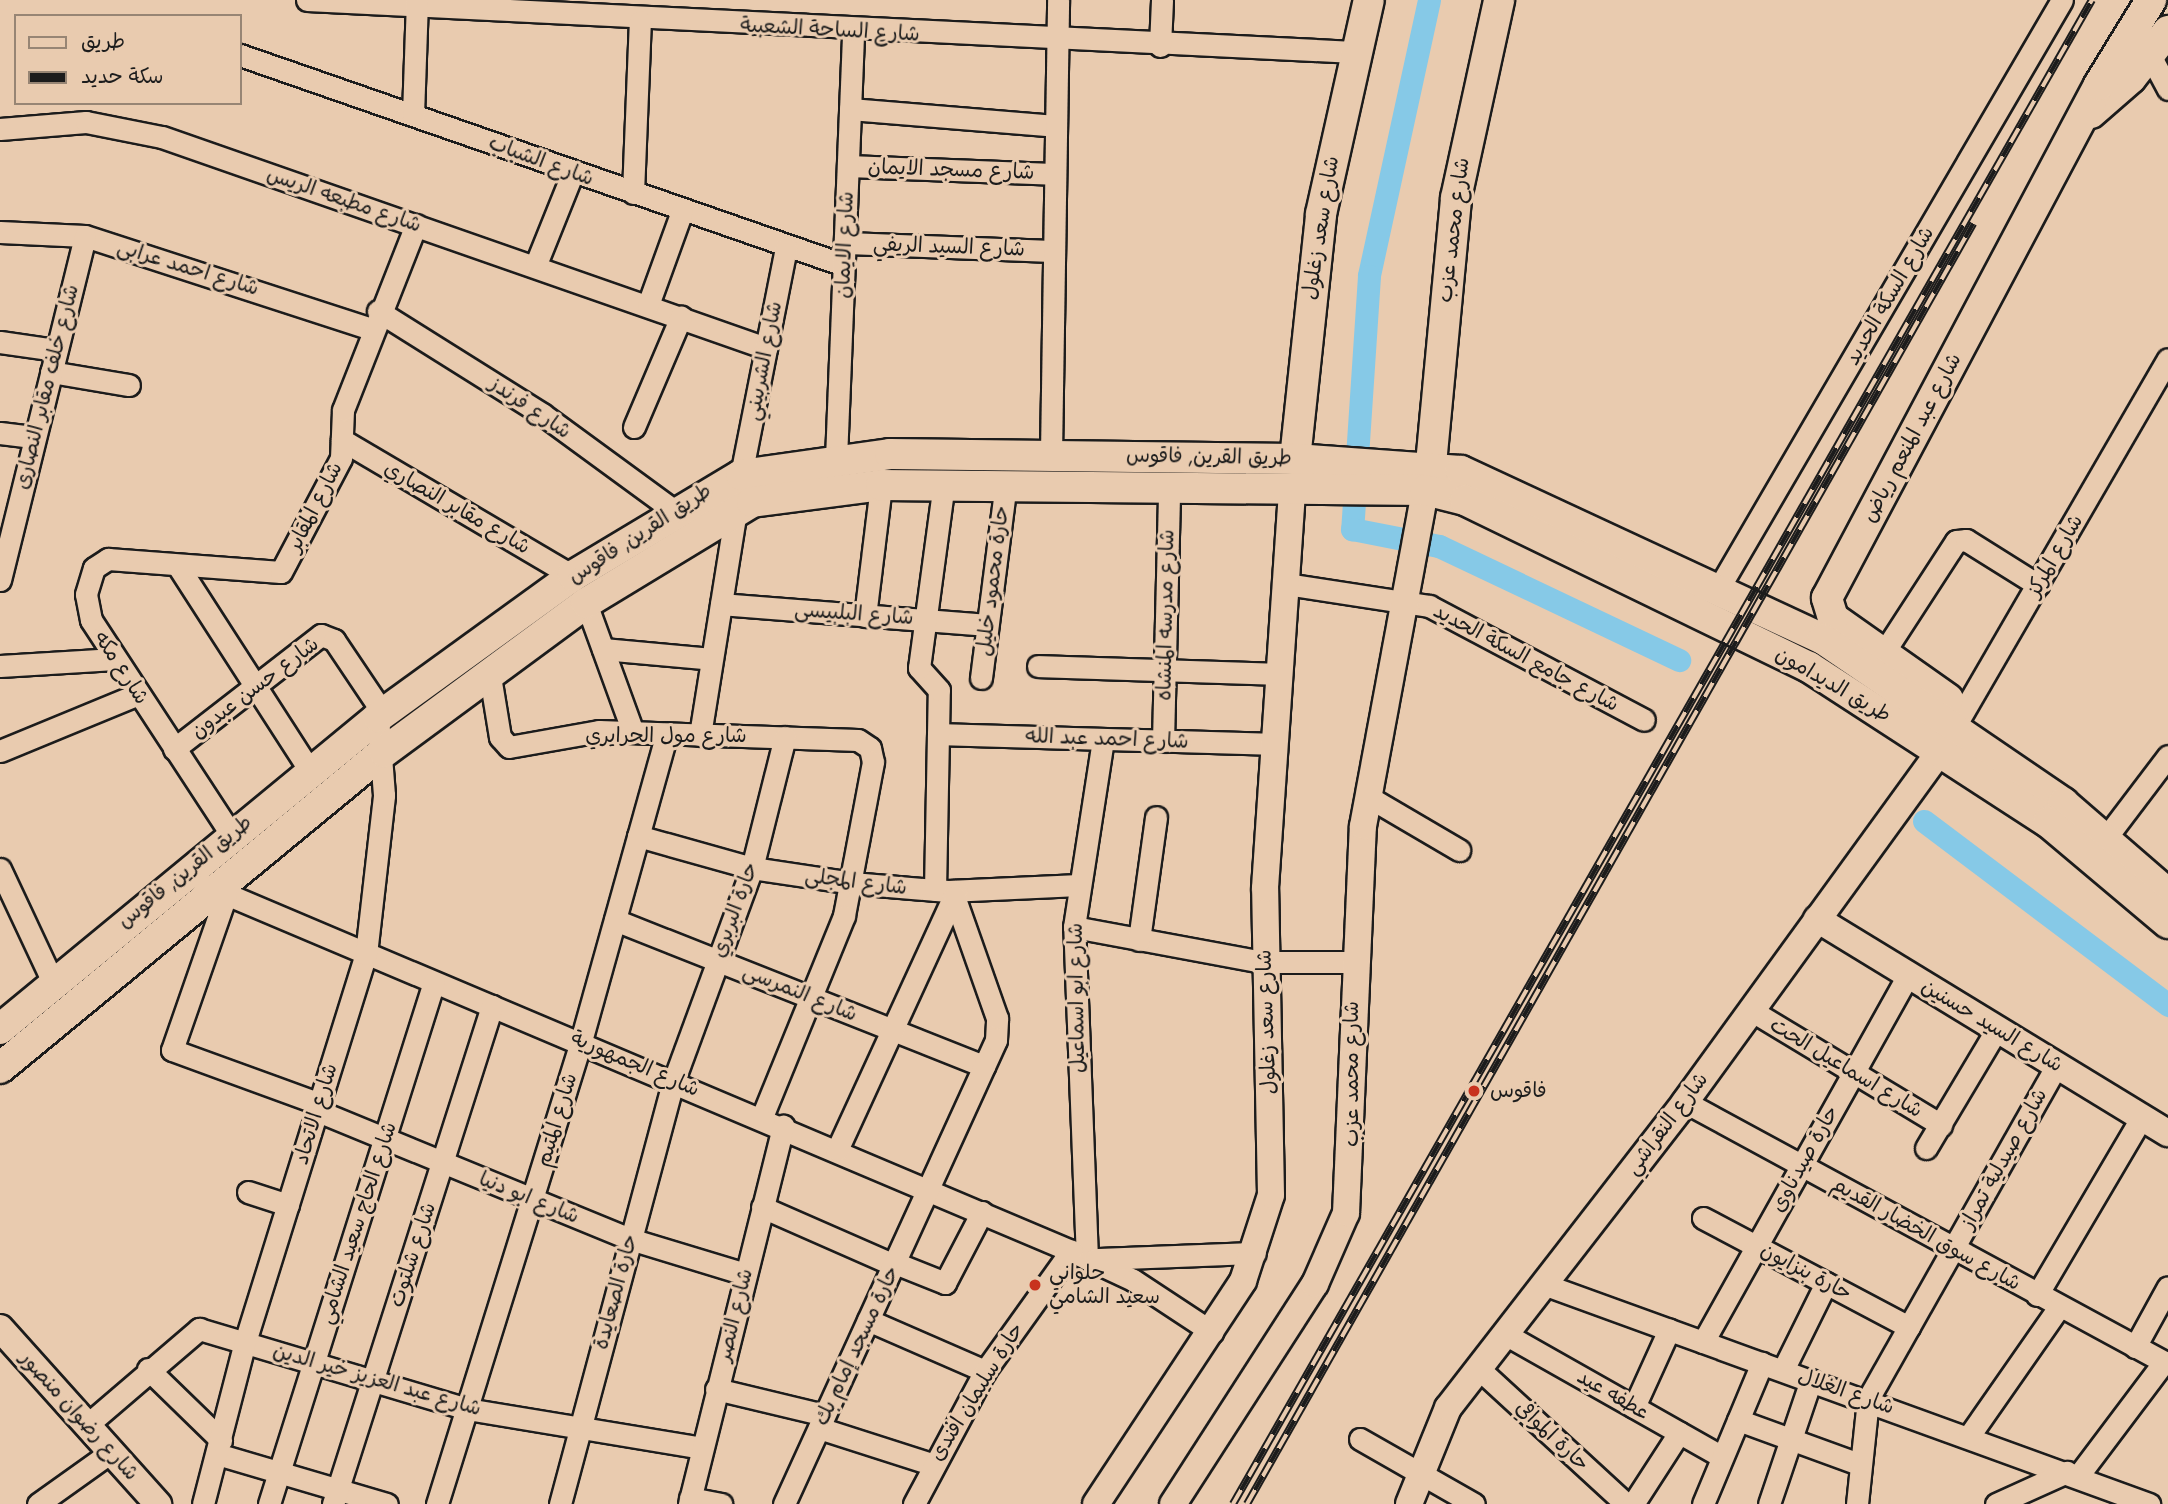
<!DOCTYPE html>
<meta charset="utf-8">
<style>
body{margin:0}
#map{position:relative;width:2168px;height:1504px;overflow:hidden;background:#e9cbaf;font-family:Mynerve,"Playpen Sans Arabic",sans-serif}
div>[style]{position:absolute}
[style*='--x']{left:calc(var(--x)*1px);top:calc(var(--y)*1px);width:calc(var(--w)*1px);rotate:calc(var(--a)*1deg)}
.canal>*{height:23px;margin:-11.5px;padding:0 11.5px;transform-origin:11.5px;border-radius:11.5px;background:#86c9e7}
.roads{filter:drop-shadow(2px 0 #1c1c1c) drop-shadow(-2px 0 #1c1c1c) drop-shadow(0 2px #1c1c1c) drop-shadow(0 -2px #1c1c1c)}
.minor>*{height:21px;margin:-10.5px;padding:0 10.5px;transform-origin:10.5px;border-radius:10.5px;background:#e9cbaf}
.tertiary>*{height:26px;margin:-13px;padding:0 13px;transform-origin:13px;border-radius:13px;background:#e9cbaf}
.secondary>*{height:30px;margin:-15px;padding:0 15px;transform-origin:15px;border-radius:15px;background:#e9cbaf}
.rail>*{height:8px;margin-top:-4px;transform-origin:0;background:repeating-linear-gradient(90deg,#e9cbaf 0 16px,#1c1c1c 0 32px);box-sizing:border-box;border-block:2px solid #1c1c1c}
.dots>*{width:19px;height:19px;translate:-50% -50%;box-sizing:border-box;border:4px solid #e9cbaf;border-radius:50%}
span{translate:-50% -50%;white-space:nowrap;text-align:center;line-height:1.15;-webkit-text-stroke:6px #e9cbaf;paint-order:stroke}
.street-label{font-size:21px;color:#1c1c1c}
.poi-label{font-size:21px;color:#1c1c1c}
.left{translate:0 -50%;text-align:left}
.legend{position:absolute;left:14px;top:14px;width:228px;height:91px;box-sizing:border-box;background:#e9cbaf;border:2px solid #978574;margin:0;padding:9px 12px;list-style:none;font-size:21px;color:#1c1c1c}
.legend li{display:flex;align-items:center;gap:14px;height:35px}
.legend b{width:35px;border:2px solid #978574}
</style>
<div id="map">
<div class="canal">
<i style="--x:1429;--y:0;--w:282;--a:102.3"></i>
<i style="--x:1369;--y:276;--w:254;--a:93.8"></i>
<i style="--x:1352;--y:529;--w:89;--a:11.1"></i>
<i style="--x:1439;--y:546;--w:266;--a:25.4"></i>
<i style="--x:1924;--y:821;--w:306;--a:37"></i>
</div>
<div class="roads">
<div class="minor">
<i style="--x:307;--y:0;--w:1048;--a:2.84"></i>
<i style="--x:2144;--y:44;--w:51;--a:61.9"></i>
<i style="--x:1160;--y:46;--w:46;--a:-87.5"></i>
<i style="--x:240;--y:55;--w:639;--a:19.17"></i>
<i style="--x:850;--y:109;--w:206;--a:4.7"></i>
<i style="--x:413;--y:115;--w:115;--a:-88"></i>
<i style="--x:0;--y:129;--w:86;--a:-4.7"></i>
<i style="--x:86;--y:122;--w:77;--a:11.2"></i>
<i style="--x:162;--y:137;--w:640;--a:19.26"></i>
<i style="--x:848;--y:166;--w:205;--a:2.2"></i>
<i style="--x:633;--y:193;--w:172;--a:-87.7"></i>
<i style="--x:0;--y:232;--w:85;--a:2.7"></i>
<i style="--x:85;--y:236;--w:302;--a:18"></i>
<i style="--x:845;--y:243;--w:209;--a:2.2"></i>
<i style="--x:536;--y:264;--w:99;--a:-68.1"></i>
<i style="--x:648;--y:305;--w:100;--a:-70.1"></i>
<i style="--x:378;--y:311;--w:194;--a:32.1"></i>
<i style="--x:542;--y:414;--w:166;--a:36.2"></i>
<i style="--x:0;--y:342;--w:57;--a:8.1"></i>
<i style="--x:51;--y:372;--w:79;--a:9.5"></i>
<i style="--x:634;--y:427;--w:120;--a:-66.9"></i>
<i style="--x:0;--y:433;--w:35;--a:7"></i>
<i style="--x:342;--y:440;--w:268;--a:30.5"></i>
<i style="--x:1051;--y:454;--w:454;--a:-89.1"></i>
<i style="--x:836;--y:459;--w:428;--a:-87.7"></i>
<i style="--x:741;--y:475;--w:232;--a:-78.8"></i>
<i style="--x:178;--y:566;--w:244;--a:57.2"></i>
<i style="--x:0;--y:580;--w:354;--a:-76.1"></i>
<i style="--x:1286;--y:584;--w:145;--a:8.7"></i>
<i style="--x:1429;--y:606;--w:243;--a:27.9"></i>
<i style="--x:1717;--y:591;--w:684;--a:-59.73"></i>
<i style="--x:586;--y:603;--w:137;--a:70"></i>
<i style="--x:721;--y:604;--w:267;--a:4.5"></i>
<i style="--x:865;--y:616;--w:132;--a:-83"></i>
<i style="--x:603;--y:649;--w:109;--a:5.2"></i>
<i style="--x:1884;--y:652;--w:132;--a:-57"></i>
<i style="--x:1956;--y:541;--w:10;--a:-6"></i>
<i style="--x:1966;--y:540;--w:85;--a:32"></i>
<i style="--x:0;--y:666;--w:115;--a:-3.5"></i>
<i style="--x:1038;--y:666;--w:241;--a:1.9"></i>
<i style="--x:490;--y:676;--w:62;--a:80.7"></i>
<i style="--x:500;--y:737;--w:13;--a:48"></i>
<i style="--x:509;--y:747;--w:91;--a:-10.1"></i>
<i style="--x:599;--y:731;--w:259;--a:2"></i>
<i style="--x:858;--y:740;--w:14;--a:34"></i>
<i style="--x:870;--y:748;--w:14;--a:78"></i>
<i style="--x:873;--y:762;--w:157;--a:100.7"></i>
<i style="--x:844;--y:916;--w:217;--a:112.2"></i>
<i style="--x:981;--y:678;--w:196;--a:-82.7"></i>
<i style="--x:938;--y:734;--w:338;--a:1.7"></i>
<i style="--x:700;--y:735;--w:229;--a:-80.9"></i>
<i style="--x:1947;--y:740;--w:440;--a:-59.9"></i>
<i style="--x:1163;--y:741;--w:252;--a:-88.6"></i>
<i style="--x:174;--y:749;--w:186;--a:-37.8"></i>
<i style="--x:321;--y:635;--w:14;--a:21"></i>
<i style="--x:334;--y:640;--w:88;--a:56.1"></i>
<i style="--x:0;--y:751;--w:149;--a:-22.4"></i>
<i style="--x:1367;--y:796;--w:107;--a:30.4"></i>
<i style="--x:231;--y:834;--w:256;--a:-123.2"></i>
<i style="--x:91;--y:620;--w:26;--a:-101"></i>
<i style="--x:86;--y:594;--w:27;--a:-73"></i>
<i style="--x:94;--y:568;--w:17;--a:-33"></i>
<i style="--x:108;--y:559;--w:173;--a:4.3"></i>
<i style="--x:281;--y:572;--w:129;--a:-62.2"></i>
<i style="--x:341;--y:458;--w:48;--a:-87.6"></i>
<i style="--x:343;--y:410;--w:199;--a:-68.5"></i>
<i style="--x:638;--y:836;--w:118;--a:15.7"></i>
<i style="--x:752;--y:868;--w:101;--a:8.5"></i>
<i style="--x:852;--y:883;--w:96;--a:4.8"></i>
<i style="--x:948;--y:891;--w:131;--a:-2.6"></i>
<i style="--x:2105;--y:839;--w:104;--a:-52.8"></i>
<i style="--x:0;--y:869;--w:125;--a:64.9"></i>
<i style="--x:205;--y:885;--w:940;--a:22.91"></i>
<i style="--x:1071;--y:1251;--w:68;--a:25.1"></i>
<i style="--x:1133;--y:1280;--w:95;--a:33.4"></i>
<i style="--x:935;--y:890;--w:200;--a:-88.9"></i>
<i style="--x:939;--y:690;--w:30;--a:-132"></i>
<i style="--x:919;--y:668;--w:188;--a:-82.3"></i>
<i style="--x:226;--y:895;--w:164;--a:109.2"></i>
<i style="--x:172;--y:1050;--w:158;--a:20"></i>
<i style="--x:615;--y:920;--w:397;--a:21.6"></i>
<i style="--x:1074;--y:927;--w:191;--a:10.5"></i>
<i style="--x:1262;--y:962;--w:91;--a:0"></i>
<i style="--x:1139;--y:940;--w:124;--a:-82.1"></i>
<i style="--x:1752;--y:1011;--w:221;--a:31.1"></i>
<i style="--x:1685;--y:1102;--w:549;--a:28.48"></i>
<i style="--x:318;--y:1111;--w:337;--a:22.3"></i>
<i style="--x:630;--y:1239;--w:120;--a:16.9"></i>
<i style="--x:1926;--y:1148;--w:139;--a:-59.2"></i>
<i style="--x:837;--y:1150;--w:285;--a:-65.3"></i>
<i style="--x:248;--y:1192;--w:42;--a:18"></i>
<i style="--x:762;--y:1207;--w:144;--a:23.7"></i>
<i style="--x:1703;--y:1218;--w:233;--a:27.9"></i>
<i style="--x:1087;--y:1259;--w:332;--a:-92.2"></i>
<i style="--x:1074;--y:927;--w:190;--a:-81.2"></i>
<i style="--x:1096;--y:1259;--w:159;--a:-2.2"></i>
<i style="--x:895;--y:1263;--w:54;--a:21.8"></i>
<i style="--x:945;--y:1283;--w:80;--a:-62.5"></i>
<i style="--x:1543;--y:1284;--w:645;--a:19.95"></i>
<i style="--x:2037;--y:1295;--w:207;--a:-59.5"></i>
<i style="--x:868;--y:1320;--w:128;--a:23.6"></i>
<i style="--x:1505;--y:1334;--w:248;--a:29.5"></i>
<i style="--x:1703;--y:1342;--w:420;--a:-60.8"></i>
<i style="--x:2135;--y:1347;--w:68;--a:-61.2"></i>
<i style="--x:1478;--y:1368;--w:201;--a:42.6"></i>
<i style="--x:148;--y:1369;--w:102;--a:44.2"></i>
<i style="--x:1783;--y:1370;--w:97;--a:-63.7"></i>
<i style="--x:716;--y:1389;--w:111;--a:13.5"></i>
<i style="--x:1634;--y:1407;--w:85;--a:-65.6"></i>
<i style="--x:1738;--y:1420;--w:129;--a:20"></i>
<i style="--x:87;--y:1425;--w:148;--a:-40.6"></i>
<i style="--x:199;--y:1329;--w:280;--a:16.6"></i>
<i style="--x:467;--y:1409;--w:238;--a:9.4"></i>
<i style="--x:819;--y:1428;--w:118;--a:17.8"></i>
<i style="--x:1969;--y:1436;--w:157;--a:-55.1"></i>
<i style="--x:1360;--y:1439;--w:131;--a:29.7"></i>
<i style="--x:217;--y:1454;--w:177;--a:16.4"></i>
<i style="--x:2078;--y:1476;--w:143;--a:-53"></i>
<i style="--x:690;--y:1498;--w:32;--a:11"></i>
<i style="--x:38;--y:1504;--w:90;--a:-35.5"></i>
<i style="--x:203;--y:1504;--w:167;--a:-75.5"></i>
<i style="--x:245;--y:1342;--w:406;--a:-72.7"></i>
<i style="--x:366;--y:954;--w:160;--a:-83.5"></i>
<i style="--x:384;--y:795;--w:78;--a:-94.4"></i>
<i style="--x:269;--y:1504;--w:547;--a:-72.46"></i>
<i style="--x:333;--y:1504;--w:523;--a:-72.29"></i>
<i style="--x:437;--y:1504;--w:485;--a:-72.7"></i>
<i style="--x:581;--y:1041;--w:319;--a:-74.4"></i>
<i style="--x:560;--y:1504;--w:439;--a:-75"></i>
<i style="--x:674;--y:1080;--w:226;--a:-69.8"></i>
<i style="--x:752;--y:868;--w:135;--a:-75.9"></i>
<i style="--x:689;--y:1504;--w:390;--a:-76"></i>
<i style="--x:784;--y:1504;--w:510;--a:-65.44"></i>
<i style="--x:996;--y:1040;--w:22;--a:-87"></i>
<i style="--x:997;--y:1018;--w:129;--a:-109.4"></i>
<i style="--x:914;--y:1504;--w:151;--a:-61.9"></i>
<i style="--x:985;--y:1371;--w:148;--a:-54.4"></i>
<i style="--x:1633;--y:1504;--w:85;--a:-57.1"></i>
<i style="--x:1703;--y:1504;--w:153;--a:-67.3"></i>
<i style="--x:1769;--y:1504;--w:131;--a:-71.3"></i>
<i style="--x:1857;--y:1504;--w:106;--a:-84"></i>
<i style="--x:1868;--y:1399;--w:384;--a:-60.5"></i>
<i style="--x:1996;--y:1504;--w:78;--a:-24.3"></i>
</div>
<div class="tertiary">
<i style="--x:1817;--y:919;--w:411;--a:31.4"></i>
<i style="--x:0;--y:1328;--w:237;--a:48.1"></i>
<i style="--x:1096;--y:1504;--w:267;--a:-56.6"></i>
<i style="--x:1243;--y:1281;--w:90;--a:-72"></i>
<i style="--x:1271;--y:1195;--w:307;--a:-91.1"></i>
<i style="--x:1265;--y:888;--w:397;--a:-86.1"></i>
<i style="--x:1173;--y:1504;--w:262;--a:-57.2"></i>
<i style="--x:1315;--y:1284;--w:77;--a:-66.4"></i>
<i style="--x:1346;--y:1213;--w:387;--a:-87.5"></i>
<i style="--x:1363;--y:826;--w:342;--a:-79.5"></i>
<i style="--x:1409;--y:1504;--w:104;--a:-67.9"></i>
<i style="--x:1448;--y:1408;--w:387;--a:-52.2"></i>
<i style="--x:1685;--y:1102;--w:434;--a:-54"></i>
</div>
<div class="secondary">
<i style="--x:2091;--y:113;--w:53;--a:-41.2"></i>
<i style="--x:2131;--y:78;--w:60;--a:-51.8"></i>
<i style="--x:1295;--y:459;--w:246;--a:-83.9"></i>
<i style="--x:1321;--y:214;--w:219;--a:-77.4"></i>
<i style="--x:1431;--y:464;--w:267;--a:-84.6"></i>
<i style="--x:1456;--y:198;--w:203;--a:-77.7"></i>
<i style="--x:1948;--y:699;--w:141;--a:-144.8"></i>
<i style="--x:1833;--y:618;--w:21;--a:-107"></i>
<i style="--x:1827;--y:598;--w:581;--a:-62.07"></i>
<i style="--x:2099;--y:85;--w:100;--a:-58.5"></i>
<i style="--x:0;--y:1029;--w:490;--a:-39.5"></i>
<i style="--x:378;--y:717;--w:241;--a:-35.9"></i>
<i style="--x:573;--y:576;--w:196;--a:-31"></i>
<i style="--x:741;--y:475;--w:150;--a:-8"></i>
<i style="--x:890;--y:454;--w:405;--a:0.7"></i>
<i style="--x:1295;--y:459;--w:166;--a:4.1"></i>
<i style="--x:1461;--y:471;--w:399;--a:24.9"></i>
<i style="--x:1823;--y:639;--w:291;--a:34.3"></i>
<i style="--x:2063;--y:803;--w:139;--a:40.9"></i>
<i style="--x:0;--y:1068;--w:497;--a:-39.5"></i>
<i style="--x:384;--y:752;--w:251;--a:-36.4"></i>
<i style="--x:586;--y:603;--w:194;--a:-31.3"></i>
<i style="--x:752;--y:502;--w:130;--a:-7.5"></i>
<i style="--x:881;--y:485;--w:544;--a:0.53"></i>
<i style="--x:1425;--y:490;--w:41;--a:14"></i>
<i style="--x:1465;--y:500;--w:382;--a:25.9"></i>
<i style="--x:1809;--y:667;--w:285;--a:33"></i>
<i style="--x:2048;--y:822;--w:157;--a:40.1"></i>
</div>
</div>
<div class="rail">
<i style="--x:1233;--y:1504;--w:1732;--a:-60.27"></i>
<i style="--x:1247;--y:1504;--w:1472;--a:-60.44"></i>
</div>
<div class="dots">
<i style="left:1474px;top:1091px;background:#c8321e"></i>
<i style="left:1035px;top:1285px;background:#c8321e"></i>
</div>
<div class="street-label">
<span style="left:830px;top:30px;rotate:3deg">شارع الساحة الشعبية</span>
<span style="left:541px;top:161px;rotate:20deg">شارع الشباب</span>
<span style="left:951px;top:170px;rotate:2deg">شارع مسجد الايمان</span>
<span style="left:344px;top:200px;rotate:19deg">شارع مطبعه الريس</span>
<span style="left:1321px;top:228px;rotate:-81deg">شارع سعد زغلول</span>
<span style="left:1454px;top:230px;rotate:-83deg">شارع محمد عزب</span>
<span style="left:845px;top:245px;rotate:-88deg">شارع الايمان</span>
<span style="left:949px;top:247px;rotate:2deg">شارع السيد الريفي</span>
<span style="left:188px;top:268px;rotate:17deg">شارع احمد عرابى</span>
<span style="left:1890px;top:296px;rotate:-60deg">شارع السكة الحديد</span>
<span style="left:764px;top:361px;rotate:-79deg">شارع الشربيني</span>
<span style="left:47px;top:387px;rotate:-76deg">شارع خلف مقابر النصارى</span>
<span style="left:530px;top:408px;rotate:34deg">شارع فرندز</span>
<span style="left:1912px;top:438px;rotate:-62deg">شارع عبد المنعم رياض</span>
<span style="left:1209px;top:457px;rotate:1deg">طريق القرين, فاقوس</span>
<span style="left:315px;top:507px;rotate:-63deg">شارع المقابر</span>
<span style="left:457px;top:508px;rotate:30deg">شارع مقابر النصاري</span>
<span style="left:640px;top:534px;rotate:-33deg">طريق القرين, فاقوس</span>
<span style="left:2055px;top:556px;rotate:-60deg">شارع المركز</span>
<span style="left:993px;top:581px;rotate:-83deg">حارة محمود خليل</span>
<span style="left:854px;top:614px;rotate:4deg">شارع البلبيسى</span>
<span style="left:1166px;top:615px;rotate:-89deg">شارع مدرسه المنشاه</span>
<span style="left:1526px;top:658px;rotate:28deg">شارع جامع السكة الحديد</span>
<span style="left:121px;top:668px;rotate:57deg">شارع مكه</span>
<span style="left:1833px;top:685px;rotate:30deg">طريق الديدامون</span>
<span style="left:255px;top:688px;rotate:-37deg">شارع حسن عبدون</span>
<span style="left:666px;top:736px">شارع مول الحرايري</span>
<span style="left:1107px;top:739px;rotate:2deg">شارع احمد عبد الله</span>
<span style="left:185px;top:872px;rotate:-39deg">طريق القرين, فاقوس</span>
<span style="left:856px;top:882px;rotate:7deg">شارع المجلى</span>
<span style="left:735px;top:910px;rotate:-70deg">حارة البربري</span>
<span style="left:800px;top:993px;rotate:22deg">شارع النمرسى</span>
<span style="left:1077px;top:998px;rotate:-91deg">شارع ابو اسماعيل</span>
<span style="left:1267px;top:1022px;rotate:-92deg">شارع سعد زغلول</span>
<span style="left:1992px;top:1026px;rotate:31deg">شارع السيد حسنين</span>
<span style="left:635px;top:1064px;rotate:23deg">شارع الجمهورية</span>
<span style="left:1846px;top:1068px;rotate:31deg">شارع اسماعيل الحت</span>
<span style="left:1352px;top:1074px;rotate:-90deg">شارع محمد عزب</span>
<span style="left:316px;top:1114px;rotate:-73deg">شارع الاتحاد</span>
<span style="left:557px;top:1120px;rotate:-73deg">شارع المتيم</span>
<span style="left:1667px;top:1124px;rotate:-53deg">شارع النقراشي</span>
<span style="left:1805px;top:1159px;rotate:-61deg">حارة صيدناوى</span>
<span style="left:2004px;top:1159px;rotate:-61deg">شارع صيدلية تمراز</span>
<span style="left:529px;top:1198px;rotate:22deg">شارع ابو دنيا</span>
<span style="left:358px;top:1223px;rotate:-72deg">شارع الحاج سعيد الشامي</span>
<span style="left:1926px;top:1234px;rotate:29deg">شارع سوق الخضار القديم</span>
<span style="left:413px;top:1255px;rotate:-72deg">شارع شلتوت</span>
<span style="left:1806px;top:1272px;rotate:28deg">حارة بنزايون</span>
<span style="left:616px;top:1292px;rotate:-75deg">حارة الصعايدة</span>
<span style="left:735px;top:1315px;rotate:-76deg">شارع النصر</span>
<span style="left:857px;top:1346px;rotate:-65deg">حارة مسجد إمام بك</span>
<span style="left:377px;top:1380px;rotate:16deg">شارع عبد العزيز خير الدين</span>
<span style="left:977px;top:1392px;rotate:-58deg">حارة سليمان افندى</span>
<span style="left:1846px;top:1392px;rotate:19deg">شارع الغلال</span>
<span style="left:1613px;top:1395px;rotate:30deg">عطفه عيد</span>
<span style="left:79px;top:1416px;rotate:48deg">شارع رضوان منصور</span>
<span style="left:1552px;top:1436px;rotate:43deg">حارة الموافي</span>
</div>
<div class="poi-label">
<span class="left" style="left:1490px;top:1091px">فاقوس</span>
<span class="left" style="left:1049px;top:1285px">حلواني<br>سعيد الشامي</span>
</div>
<ul class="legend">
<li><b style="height:9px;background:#e9cbaf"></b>طريق</li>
<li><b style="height:9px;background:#1c1c1c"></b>سكة حديد</li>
</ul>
</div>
